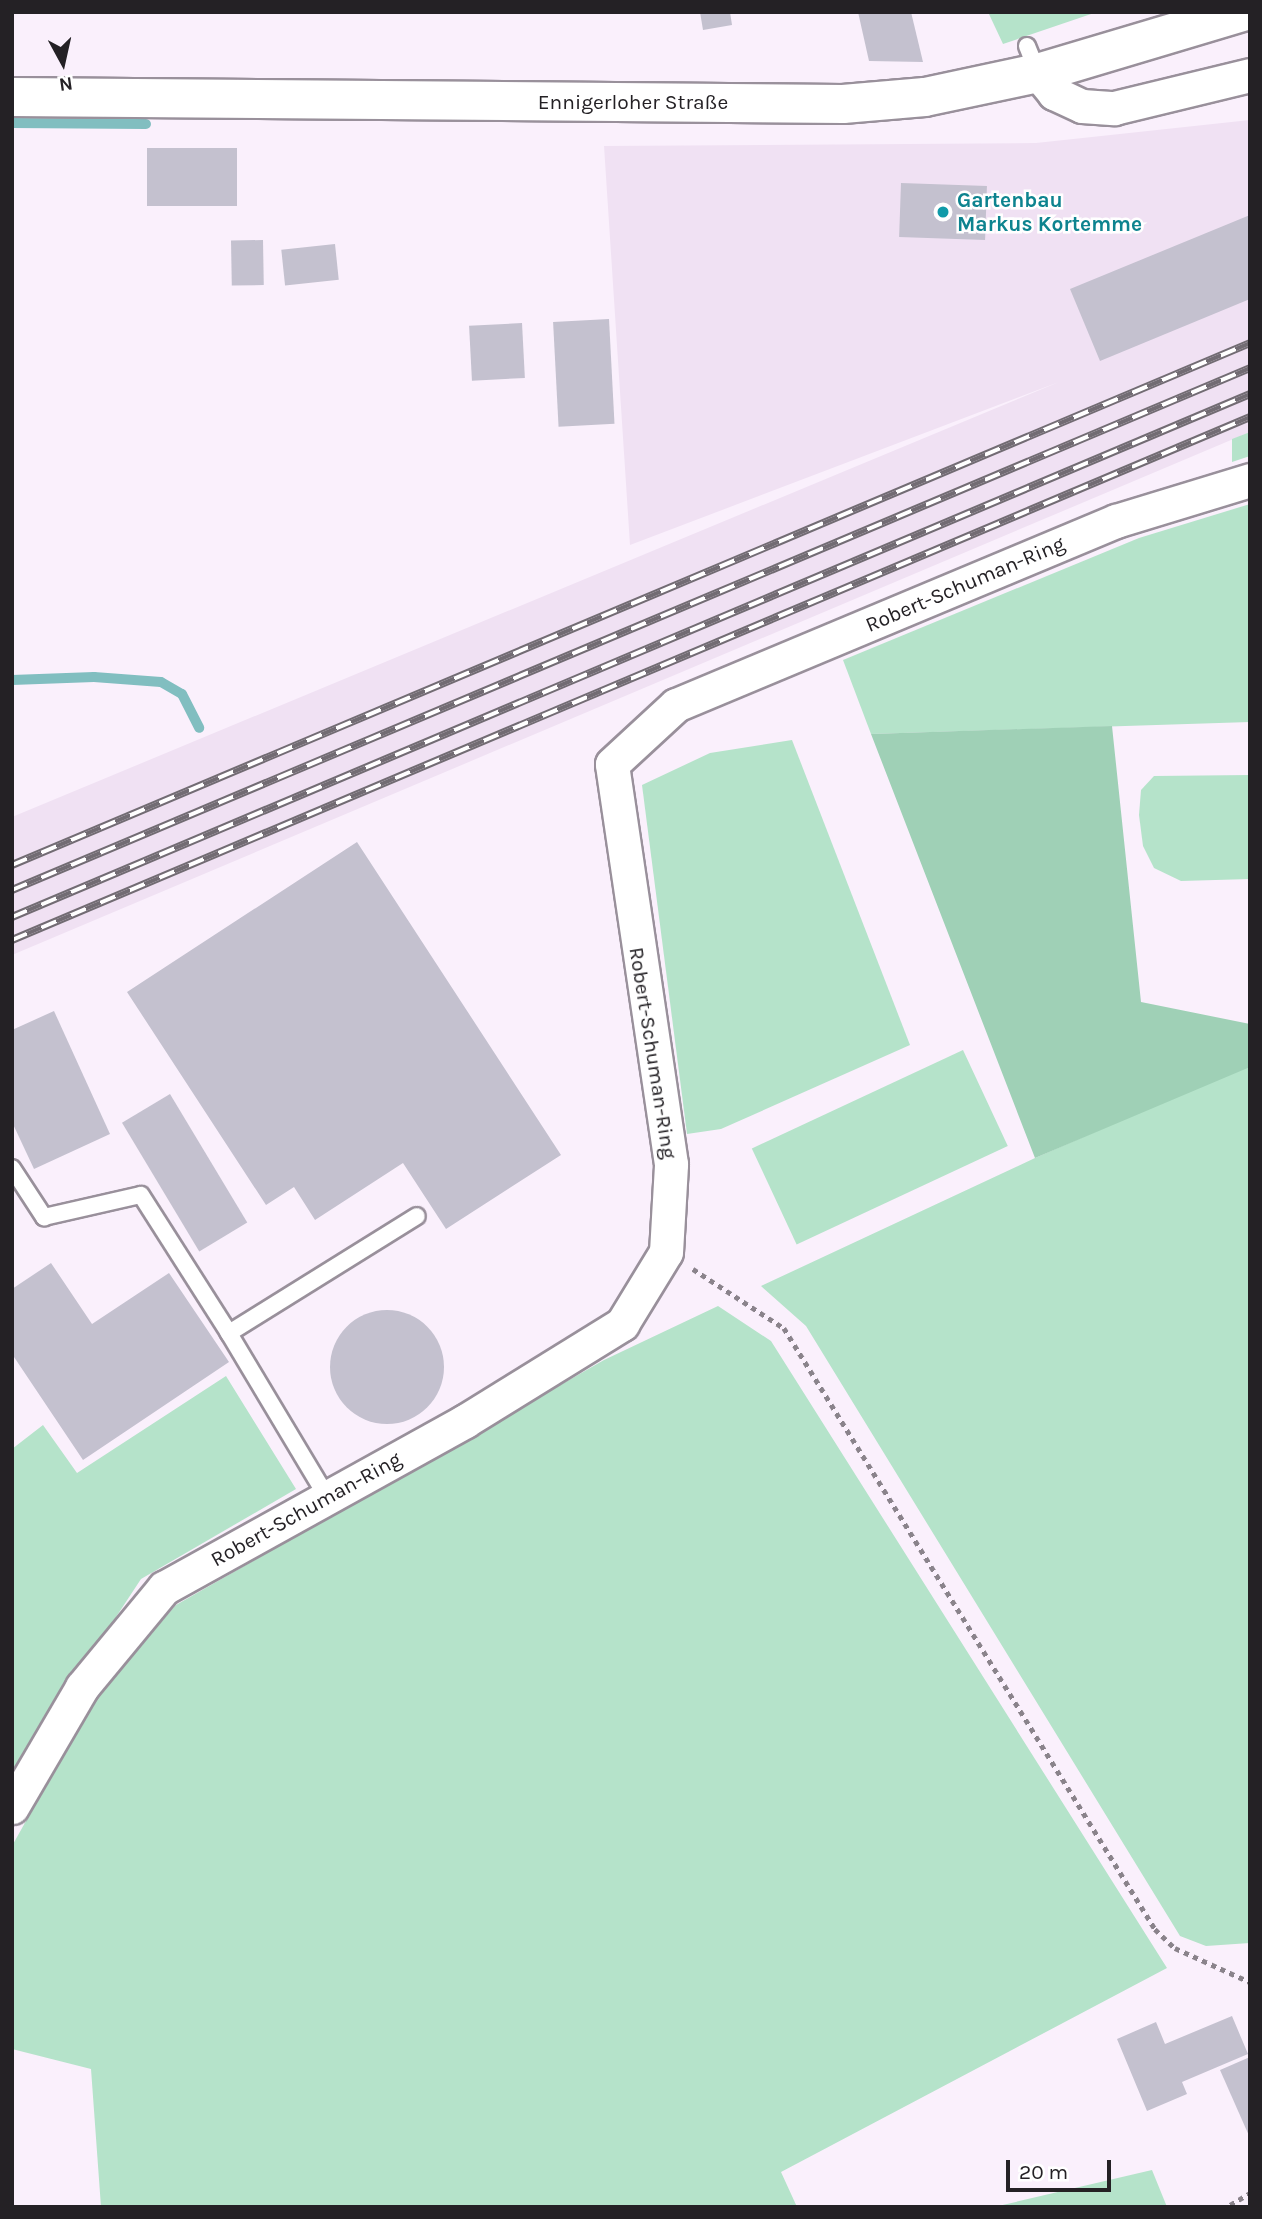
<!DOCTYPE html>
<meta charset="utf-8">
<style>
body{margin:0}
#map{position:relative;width:1262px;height:2219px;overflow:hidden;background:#faf0fc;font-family:Karla,sans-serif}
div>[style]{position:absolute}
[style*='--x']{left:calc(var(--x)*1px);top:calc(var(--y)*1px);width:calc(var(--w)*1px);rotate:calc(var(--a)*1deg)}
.built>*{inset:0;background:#f0e1f3}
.green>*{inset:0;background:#b5e3ca;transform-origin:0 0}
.forest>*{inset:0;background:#9fd0b6}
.stream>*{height:10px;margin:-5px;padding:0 5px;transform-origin:5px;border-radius:5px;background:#81bec0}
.building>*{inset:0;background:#c4c1cf;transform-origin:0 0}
.round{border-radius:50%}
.path>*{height:4.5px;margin-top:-2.25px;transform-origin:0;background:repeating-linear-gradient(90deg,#8a838b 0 5px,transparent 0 10px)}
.roads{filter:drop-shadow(2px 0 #99909b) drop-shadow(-2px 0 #99909b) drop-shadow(0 2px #99909b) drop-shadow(0 -2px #99909b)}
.service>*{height:16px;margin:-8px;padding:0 8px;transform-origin:8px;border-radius:8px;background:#fff}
.minor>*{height:33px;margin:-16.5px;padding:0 16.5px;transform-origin:16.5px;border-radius:16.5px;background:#fff}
.secondary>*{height:38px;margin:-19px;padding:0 19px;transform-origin:19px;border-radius:19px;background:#fff}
.rail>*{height:8px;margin-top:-4px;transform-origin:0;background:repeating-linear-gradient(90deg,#fff 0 16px,#726c73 0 32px);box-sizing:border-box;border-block:2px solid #726c73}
.dots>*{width:19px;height:19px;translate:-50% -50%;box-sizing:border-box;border:4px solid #fff;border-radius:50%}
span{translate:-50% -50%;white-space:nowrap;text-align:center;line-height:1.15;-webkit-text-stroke:5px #fff;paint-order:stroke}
.street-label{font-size:21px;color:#242125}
.culture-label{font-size:21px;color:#0d838f;font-weight:700}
.left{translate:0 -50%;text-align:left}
.frame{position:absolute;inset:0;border:14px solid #242125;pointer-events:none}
.north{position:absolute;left:28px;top:28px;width:70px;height:70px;-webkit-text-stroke:5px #fff;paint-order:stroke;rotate:172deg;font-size:19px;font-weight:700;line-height:28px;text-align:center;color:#242125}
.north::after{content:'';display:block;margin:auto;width:24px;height:32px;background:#242125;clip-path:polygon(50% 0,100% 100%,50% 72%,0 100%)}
.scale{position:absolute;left:1006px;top:2160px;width:105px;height:32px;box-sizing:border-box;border:4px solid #242125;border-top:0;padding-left:9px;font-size:21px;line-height:24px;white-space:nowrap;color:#242125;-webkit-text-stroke:5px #fff;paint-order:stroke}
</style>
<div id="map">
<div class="built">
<i style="clip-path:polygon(1250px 120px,1250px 432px,12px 955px,12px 817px,1059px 382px,630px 545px,604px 146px,1036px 143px)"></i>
</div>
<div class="green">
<i style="clip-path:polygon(988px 12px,1097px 12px,1003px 44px)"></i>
<i style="clip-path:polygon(1250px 432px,1250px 456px,1232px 462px,1232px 439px)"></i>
<i style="clip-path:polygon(1250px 504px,1250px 722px,871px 734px,843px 660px,1139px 538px)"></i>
<i style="clip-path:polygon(792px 740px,910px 1045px,721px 1129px,687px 1134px,642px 785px,710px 753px)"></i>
<i style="clip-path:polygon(1250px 775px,1250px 879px,1181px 881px,1154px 868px,1143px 846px,1139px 815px,1141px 790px,1154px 776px)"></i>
<i style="left:963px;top:1050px;width:106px;height:233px;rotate:65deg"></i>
<i style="clip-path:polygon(1244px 1067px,1250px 1067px,1250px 1943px,1206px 1946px,1180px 1936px,806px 1326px,761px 1286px,1035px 1158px)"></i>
<i style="clip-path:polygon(718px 1306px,771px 1341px,1167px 1968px,781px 2172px,797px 2207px,101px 2207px,91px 2069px,12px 2049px,12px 1846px,97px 1694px,176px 1605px,604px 1360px)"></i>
<i style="clip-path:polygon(226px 1376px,296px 1489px,141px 1579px,12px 1775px,12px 1449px,43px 1425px,77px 1473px)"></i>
<i style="clip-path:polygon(1152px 2170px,1167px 2207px,994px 2207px)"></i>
</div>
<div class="forest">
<i style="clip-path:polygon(1112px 726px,1141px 1002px,1250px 1024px,1250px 1067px,1035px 1158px,871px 734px)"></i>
</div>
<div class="stream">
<i style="--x:12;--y:123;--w:134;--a:0.4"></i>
<i style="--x:12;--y:680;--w:82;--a:-2.1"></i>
<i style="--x:94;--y:677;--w:67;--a:4.3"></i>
<i style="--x:161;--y:682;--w:24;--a:30"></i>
<i style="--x:182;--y:694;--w:38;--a:63"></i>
</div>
<div class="building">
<i style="clip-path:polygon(700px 12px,730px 12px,732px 25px,703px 30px)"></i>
<i style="clip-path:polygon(858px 12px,911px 12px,923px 62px,869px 61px)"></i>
<i style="left:147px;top:148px;width:90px;height:58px"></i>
<i style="left:901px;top:183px;width:86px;height:54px;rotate:2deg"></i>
<i style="clip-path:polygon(1250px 215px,1250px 299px,1100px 361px,1070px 289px)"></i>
<i style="left:263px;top:240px;width:45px;height:32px;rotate:89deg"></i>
<i style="left:335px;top:244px;width:36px;height:54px;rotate:84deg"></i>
<i style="left:609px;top:319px;width:105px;height:56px;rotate:87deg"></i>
<i style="left:522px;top:323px;width:55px;height:53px;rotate:87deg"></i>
<i style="clip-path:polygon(357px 842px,561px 1155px,446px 1229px,403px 1163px,315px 1220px,294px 1187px,266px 1205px,127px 992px)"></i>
<i style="clip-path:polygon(54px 1011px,110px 1134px,34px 1169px,12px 1122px,12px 1030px)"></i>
<i style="left:170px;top:1094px;width:150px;height:56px;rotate:59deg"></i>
<i style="clip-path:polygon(51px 1263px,92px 1324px,169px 1273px,229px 1362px,83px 1460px,12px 1354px,12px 1289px)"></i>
<i class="round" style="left:330px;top:1310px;width:114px;height:114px"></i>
<i style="clip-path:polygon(1232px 2016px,1248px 2054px,1182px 2082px,1187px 2094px,1147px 2111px,1117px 2039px,1156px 2022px,1165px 2044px)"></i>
<i style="clip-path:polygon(1250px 2057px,1250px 2138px,1220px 2070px)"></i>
</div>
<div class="path">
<i style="--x:693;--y:1269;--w:108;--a:33"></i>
<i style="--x:784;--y:1328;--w:706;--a:58.31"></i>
<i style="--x:1155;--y:1929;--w:28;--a:44"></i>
<i style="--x:1175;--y:1948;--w:82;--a:24.4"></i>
<i style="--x:1230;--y:2205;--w:23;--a:-31"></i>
</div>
<div class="roads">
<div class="service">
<i style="--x:1027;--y:46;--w:29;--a:68"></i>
<i style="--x:12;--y:1168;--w:59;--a:56.9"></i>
<i style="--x:44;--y:1217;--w:99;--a:-12.8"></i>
<i style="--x:141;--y:1195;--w:164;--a:57.5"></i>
<i style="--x:327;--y:1497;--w:191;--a:-120.9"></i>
<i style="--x:229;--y:1333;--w:221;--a:-31.9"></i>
</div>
<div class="minor">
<i style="--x:1038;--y:73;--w:26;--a:51"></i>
<i style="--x:1054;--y:93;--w:31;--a:25"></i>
<i style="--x:1082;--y:106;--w:32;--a:4"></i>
<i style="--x:1114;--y:108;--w:140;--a:-13.6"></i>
<i style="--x:12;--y:1807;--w:139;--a:-59.7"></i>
<i style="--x:82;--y:1687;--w:129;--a:-50.4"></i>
<i style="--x:164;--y:1588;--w:344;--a:-29"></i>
<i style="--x:465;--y:1421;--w:185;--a:-31.7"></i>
<i style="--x:622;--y:1324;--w:84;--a:-58.6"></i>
<i style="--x:666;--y:1252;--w:88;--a:-86.7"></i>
<i style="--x:671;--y:1164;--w:404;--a:-98.4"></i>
<i style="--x:612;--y:764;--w:87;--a:-42.7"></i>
<i style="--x:676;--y:705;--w:477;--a:-22.7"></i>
<i style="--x:1116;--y:521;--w:140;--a:-17"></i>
</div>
<div class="secondary">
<i style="--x:12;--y:97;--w:831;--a:0.48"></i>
<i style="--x:843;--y:104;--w:82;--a:-4.9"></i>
<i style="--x:925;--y:97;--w:116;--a:-12"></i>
<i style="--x:1038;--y:73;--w:213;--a:-16.6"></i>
</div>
</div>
<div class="rail">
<i style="--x:12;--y:865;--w:1344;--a:-22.86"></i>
<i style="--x:12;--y:890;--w:1344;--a:-22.86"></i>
<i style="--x:12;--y:917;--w:1344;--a:-22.9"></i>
<i style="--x:12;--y:940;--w:1344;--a:-22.9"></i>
</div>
<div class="dots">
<i style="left:943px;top:212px;background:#0f9aa8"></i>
</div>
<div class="street-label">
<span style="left:633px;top:102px">Ennigerloher Straße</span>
<span style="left:965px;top:584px;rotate:-23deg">Robert-Schuman-Ring</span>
<span style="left:653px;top:1053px;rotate:81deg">Robert-Schuman-Ring</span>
<span style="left:306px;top:1509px;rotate:-29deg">Robert-Schuman-Ring</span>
</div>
<div class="culture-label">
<span class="left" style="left:957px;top:212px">Gartenbau<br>Markus Kortemme</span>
</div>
<div class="frame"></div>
<div class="north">N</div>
<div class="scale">20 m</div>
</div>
